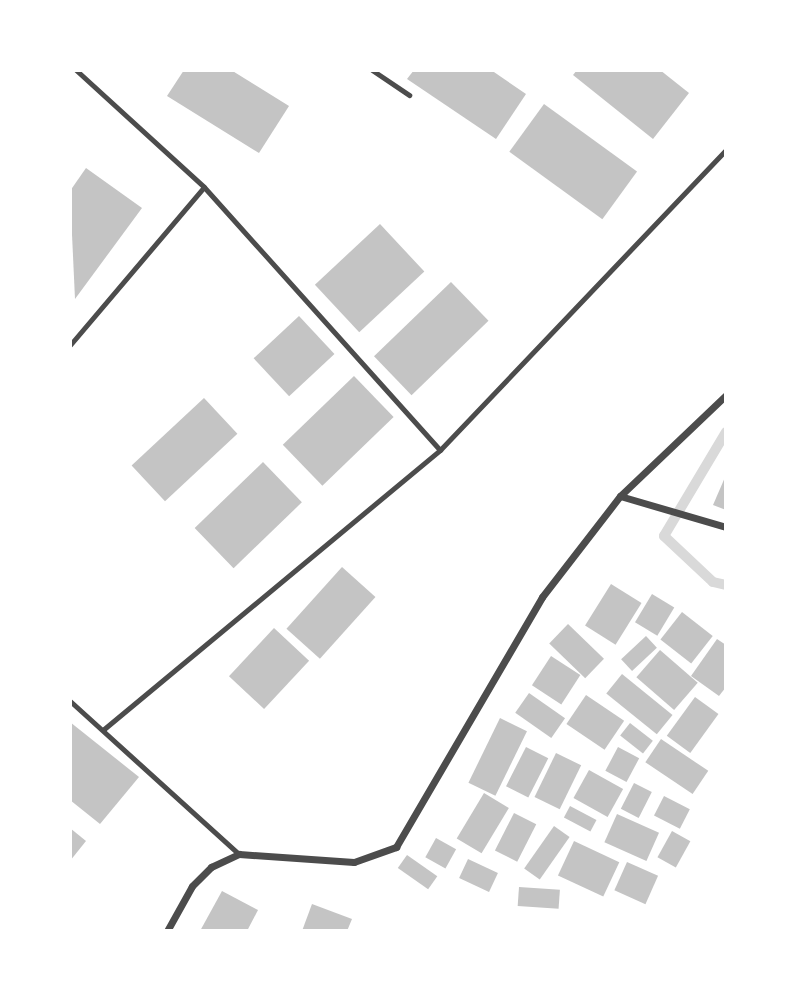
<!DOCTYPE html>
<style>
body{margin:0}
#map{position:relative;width:796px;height:1001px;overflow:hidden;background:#fff;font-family:"Roboto Condensed",sans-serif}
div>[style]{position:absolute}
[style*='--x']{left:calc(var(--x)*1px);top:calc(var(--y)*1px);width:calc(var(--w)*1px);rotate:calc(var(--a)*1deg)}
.stream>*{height:10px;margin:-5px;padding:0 5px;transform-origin:5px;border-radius:5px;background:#d9d9d9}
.building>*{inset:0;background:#c4c4c4;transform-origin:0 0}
.service>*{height:5px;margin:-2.5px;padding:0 2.5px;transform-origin:2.5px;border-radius:2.5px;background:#4c4c4c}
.minor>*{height:7px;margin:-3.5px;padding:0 3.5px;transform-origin:3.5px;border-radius:3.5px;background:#4c4c4c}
span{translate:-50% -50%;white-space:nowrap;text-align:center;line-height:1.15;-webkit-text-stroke:5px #fff;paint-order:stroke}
.frame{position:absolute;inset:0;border:72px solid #fff;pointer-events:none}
</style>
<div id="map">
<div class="stream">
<i style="--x:726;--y:432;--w:121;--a:120.8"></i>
<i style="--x:664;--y:536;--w:67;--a:43.2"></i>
<i style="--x:713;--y:582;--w:13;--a:13"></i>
</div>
<div class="building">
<i style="clip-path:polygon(184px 70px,231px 70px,289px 106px,259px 153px,167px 96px)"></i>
<i style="clip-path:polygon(414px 70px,491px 70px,526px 94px,496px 139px,407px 79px)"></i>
<i style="clip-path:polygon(577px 70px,660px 70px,689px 93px,653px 139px,573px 75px)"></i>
<i style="left:544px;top:104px;width:115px;height:59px;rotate:36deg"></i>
<i style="clip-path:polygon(86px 168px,142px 208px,75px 299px,70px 191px)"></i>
<i style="left:380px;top:224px;width:65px;height:89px;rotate:47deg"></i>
<i style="left:451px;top:282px;width:54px;height:107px;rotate:46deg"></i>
<i style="left:299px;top:316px;width:52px;height:62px;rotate:47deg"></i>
<i style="left:354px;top:376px;width:57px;height:99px;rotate:46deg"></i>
<i style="left:204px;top:398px;width:49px;height:99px;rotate:47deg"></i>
<i style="left:263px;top:462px;width:56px;height:95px;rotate:46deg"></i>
<i style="clip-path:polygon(726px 475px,726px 510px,713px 505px)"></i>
<i style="left:342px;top:567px;width:45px;height:83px;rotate:42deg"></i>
<i style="left:611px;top:584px;width:36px;height:49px;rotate:32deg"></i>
<i style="left:652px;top:594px;width:26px;height:33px;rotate:31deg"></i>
<i style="left:682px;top:612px;width:39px;height:35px;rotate:38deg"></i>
<i style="left:568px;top:624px;width:50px;height:27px;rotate:44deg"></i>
<i style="left:274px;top:628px;width:48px;height:66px;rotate:43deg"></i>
<i style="left:646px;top:636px;width:16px;height:34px;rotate:47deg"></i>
<i style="clip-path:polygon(717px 639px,726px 645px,726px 687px,719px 696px,691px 676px)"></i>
<i style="left:660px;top:650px;width:50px;height:36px;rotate:41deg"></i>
<i style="left:551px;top:656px;width:35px;height:35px;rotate:33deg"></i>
<i style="left:622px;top:674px;width:65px;height:25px;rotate:39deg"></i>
<i style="left:529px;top:693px;width:44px;height:24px;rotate:35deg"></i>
<i style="left:586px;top:695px;width:46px;height:35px;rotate:34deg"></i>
<i style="left:695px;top:697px;width:29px;height:48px;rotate:36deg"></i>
<i style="left:500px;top:718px;width:30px;height:72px;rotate:26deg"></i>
<i style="clip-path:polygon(70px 722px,139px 777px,100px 824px,70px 800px)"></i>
<i style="left:630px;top:723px;width:29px;height:16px;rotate:38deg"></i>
<i style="left:661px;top:739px;width:57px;height:28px;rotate:34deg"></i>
<i style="left:526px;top:747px;width:25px;height:44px;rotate:27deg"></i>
<i style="left:618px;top:747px;width:24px;height:27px;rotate:28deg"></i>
<i style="left:556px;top:753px;width:28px;height:49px;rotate:26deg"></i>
<i style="left:589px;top:770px;width:39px;height:32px;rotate:29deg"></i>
<i style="left:634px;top:783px;width:20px;height:29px;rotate:27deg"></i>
<i style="left:484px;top:793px;width:29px;height:53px;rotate:31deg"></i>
<i style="left:664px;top:796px;width:29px;height:22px;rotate:27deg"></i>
<i style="left:570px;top:806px;width:30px;height:13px;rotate:28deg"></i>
<i style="left:514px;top:813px;width:25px;height:42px;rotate:27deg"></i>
<i style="left:617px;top:814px;width:46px;height:31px;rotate:24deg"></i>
<i style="left:554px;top:826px;width:19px;height:52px;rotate:35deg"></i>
<i style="clip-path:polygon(70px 828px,86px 841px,70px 861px)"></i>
<i style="left:672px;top:831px;width:21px;height:30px;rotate:29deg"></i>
<i style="left:436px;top:838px;width:23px;height:22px;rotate:29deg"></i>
<i style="left:574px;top:841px;width:50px;height:38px;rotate:25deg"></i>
<i style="left:407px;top:855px;width:37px;height:16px;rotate:35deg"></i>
<i style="left:468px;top:859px;width:33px;height:21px;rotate:25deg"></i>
<i style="left:627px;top:862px;width:34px;height:31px;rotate:24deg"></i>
<i style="left:519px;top:887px;width:41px;height:19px;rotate:4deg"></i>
<i style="clip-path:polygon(222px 891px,258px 910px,247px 931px,200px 931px)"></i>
<i style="clip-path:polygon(312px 904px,352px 919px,347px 931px,302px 931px)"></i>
</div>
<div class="service">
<i style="--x:76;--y:70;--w:173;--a:42.4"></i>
<i style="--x:204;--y:187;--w:353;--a:48.1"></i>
<i style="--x:372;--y:70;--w:45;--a:34"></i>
<i style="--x:70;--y:345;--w:207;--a:-49.7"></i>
<i style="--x:70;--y:701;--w:228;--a:42.2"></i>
<i style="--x:104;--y:729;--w:437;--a:-39.7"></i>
<i style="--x:440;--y:450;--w:414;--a:-46.4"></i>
</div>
<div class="minor">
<i style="--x:620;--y:496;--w:110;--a:16.3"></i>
<i style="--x:167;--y:931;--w:51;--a:-60.9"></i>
<i style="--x:192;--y:886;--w:27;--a:-45"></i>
<i style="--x:211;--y:867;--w:31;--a:-25"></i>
<i style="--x:239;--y:854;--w:115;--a:4"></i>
<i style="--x:354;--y:862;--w:45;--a:-19.7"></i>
<i style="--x:396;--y:847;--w:290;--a:-59.7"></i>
<i style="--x:542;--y:597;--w:128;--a:-52.3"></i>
<i style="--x:620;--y:496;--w:146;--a:-43.6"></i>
</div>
<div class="frame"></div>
</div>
